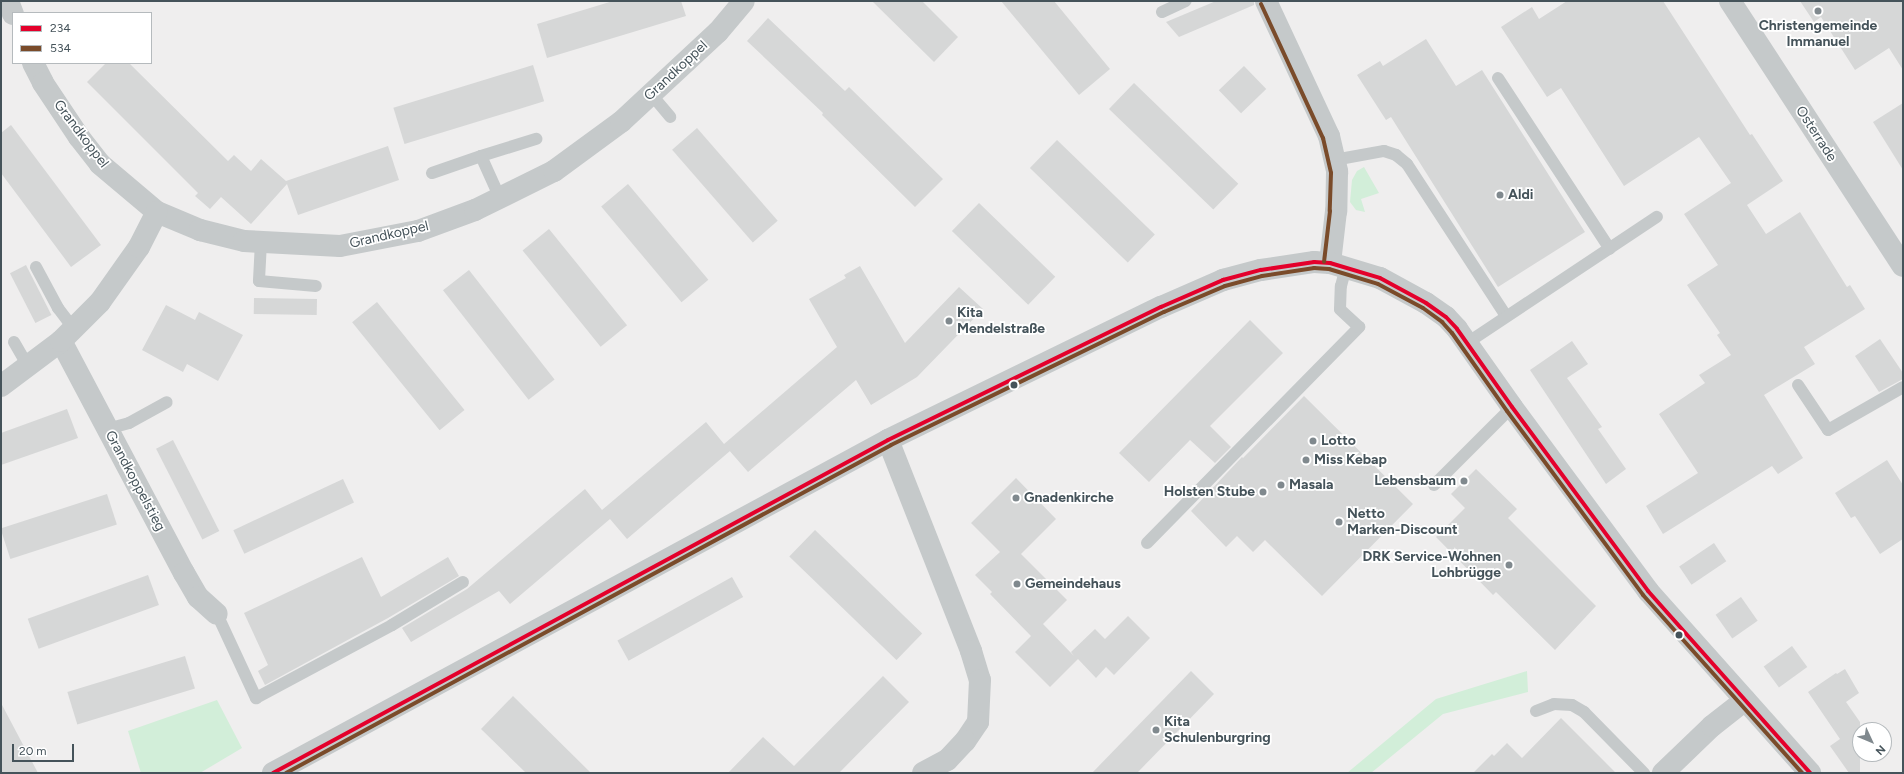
<!DOCTYPE html>
<meta charset="utf-8">
<style>
body{margin:0}
#map{position:relative;width:1904px;height:774px;overflow:hidden;background:#efeeee;font-family:Figtree,sans-serif}
div>[style]{position:absolute}
[style*='--x']{left:calc(var(--x)*1px);top:calc(var(--y)*1px);width:calc(var(--w)*1px);rotate:calc(var(--a)*1deg)}
.green>*{inset:0;background:#d2eed9}
.building>*{inset:0;background:#d6d7d7;transform-origin:0 0}
.service>*{height:12px;margin:-6px;padding:0 6px;transform-origin:6px;border-radius:6px;background:#c5c9ca}
.minor>*{height:22px;margin:-11px;padding:0 11px;transform-origin:11px;border-radius:11px;background:#c5c9ca}
.bus-1>*{height:4px;margin:-2px;padding:0 2px;transform-origin:2px;border-radius:2px;background:#e4002b}
.bus-2>*{height:4px;margin:-2px;padding:0 2px;transform-origin:2px;border-radius:2px;background:#7a4b2a}
.dots>*{width:11px;height:11px;translate:-50% -50%;box-sizing:border-box;border:2px solid #fff;border-radius:50%}
span{translate:-50% -50%;white-space:nowrap;text-align:center;line-height:1.15;-webkit-text-stroke:3.5px #fff;paint-order:stroke}
.poi-label{font-size:14px;color:#45535a;font-weight:700}
.left{translate:0 -50%;text-align:left}
.right{translate:-100% -50%;text-align:right}
.street-label{font-size:14px;color:#45535a}
.frame{position:absolute;inset:0;border:2px solid #45535a;pointer-events:none}
.legend{position:absolute;left:12px;top:12px;width:140px;height:52px;box-sizing:border-box;background:#fff;border:1px solid #b5babd;margin:0;padding:5px 7px;list-style:none;font-size:12px;color:#45535a}
.legend li{display:flex;align-items:center;gap:8px;height:20px}
.legend b{width:20px;border:1px solid #b5babd}
.north{position:absolute;left:1852px;top:722px;width:40px;height:40px;box-sizing:border-box;background:#fff;border:1px solid #b5babd;border-radius:50%;rotate:134deg;font-size:11px;font-weight:700;line-height:16px;text-align:center;color:#45535a}
.north::after{content:'';display:block;margin:auto;width:14px;height:18px;background:#80898e;clip-path:polygon(50% 0,100% 100%,50% 72%,0 100%)}
.scale{position:absolute;left:12px;top:744px;width:62px;height:18px;box-sizing:border-box;border:2px solid #45535a;border-top:0;padding-left:5px;font-size:12px;line-height:14px;white-space:nowrap;color:#45535a;-webkit-text-stroke:3px #fff;paint-order:stroke}
</style>
<div id="map">
<div class="green">
<i style="clip-path:polygon(1364px 167px,1379px 193px,1361px 199px,1365px 212px,1356px 210px,1350px 202px,1352px 180px,1357px 171px)"></i>
<i style="clip-path:polygon(1527px 671px,1528px 692px,1443px 714px,1371px 773px,1347px 773px,1436px 699px)"></i>
<i style="clip-path:polygon(217px 700px,242px 748px,200px 773px,141px 773px,128px 731px)"></i>
</div>
<div class="building">
<i style="clip-path:polygon(613px 1px,681px 1px,686px 16px,547px 58px,537px 24px)"></i>
<i style="clip-path:polygon(872px 1px,922px 1px,958px 37px,934px 62px)"></i>
<i style="clip-path:polygon(1001px 1px,1054px 1px,1110px 69px,1079px 95px)"></i>
<i style="clip-path:polygon(1216px 1px,1254px 1px,1254px 5px,1179px 37px,1166px 22px)"></i>
<i style="clip-path:polygon(1567px 1px,1663px 1px,1750px 135px,1752px 134px,1783px 181px,1747px 205px,1766px 234px,1800px 212px,1847px 287px,1850px 285px,1865px 309px,1804px 347px,1815px 364px,1764px 395px,1803px 458px,1778px 474px,1772px 466px,1663px 534px,1646px 506px,1698px 473px,1659px 414px,1705px 383px,1699px 375px,1731px 355px,1717px 335px,1720px 333px,1687px 285px,1718px 265px,1684px 214px,1731px 183px,1699px 137px,1624px 186px,1561px 88px,1547px 97px,1501px 27px,1532px 7px,1539px 19px)"></i>
<i style="clip-path:polygon(1800px 1px,1903px 1px,1903px 70px,1889px 48px,1855px 70px,1821px 17px,1814px 22px)"></i>
<i style="clip-path:polygon(768px 18px,845px 91px,849px 87px,943px 179px,915px 207px,822px 115px,823px 113px,747px 41px)"></i>
<i style="clip-path:polygon(1426px 39px,1456px 86px,1482px 70px,1585px 232px,1498px 287px,1391px 117px,1386px 120px,1357px 75px,1380px 61px,1383px 66px)"></i>
<i style="clip-path:polygon(106px 63px,129px 63px,228px 161px,234px 155px,251px 171px,261px 159px,286px 181px,388px 146px,399px 180px,298px 215px,287px 184px,251px 224px,221px 197px,210px 209px,195px 196px,198px 193px,87px 82px)"></i>
<i style="left:533px;top:65px;width:38px;height:146px;rotate:73deg"></i>
<i style="left:1244px;top:66px;width:32px;height:35px;rotate:46deg"></i>
<i style="left:1134px;top:83px;width:145px;height:36px;rotate:44deg"></i>
<i style="clip-path:polygon(1903px 103px,1903px 170px,1873px 122px)"></i>
<i style="clip-path:polygon(11px 125px,101px 245px,71px 267px,1px 173px,1px 133px)"></i>
<i style="left:697px;top:128px;width:123px;height:33px;rotate:49deg"></i>
<i style="left:1057px;top:140px;width:136px;height:39px;rotate:44deg"></i>
<i style="left:628px;top:184px;width:125px;height:35px;rotate:50deg"></i>
<i style="left:979px;top:203px;width:106px;height:39px;rotate:44deg"></i>
<i style="left:549px;top:229px;width:124px;height:34px;rotate:51deg"></i>
<i style="left:26px;top:265px;width:56px;height:18px;rotate:63deg"></i>
<i style="clip-path:polygon(860px 266px,905px 343px,959px 287px,983px 309px,917px 377px,871px 405px,856px 380px,748px 472px,728px 449px,730px 451px,627px 539px,610px 519px,510px 604px,499px 591px,411px 642px,402px 628px,467px 589px,585px 489px,602px 510px,706px 422px,724px 444px,837px 347px,809px 299px,846px 278px,844px 275px)"></i>
<i style="left:469px;top:270px;width:139px;height:33px;rotate:52deg"></i>
<i style="left:254px;top:298px;width:63px;height:16px;rotate:1deg"></i>
<i style="left:377px;top:302px;width:139px;height:32px;rotate:51deg"></i>
<i style="clip-path:polygon(166px 305px,195px 320px,199px 312px,243px 335px,218px 381px,187px 364px,183px 372px,142px 350px)"></i>
<i style="clip-path:polygon(1250px 320px,1283px 353px,1210px 426px,1231px 447px,1215px 463px,1190px 440px,1149px 482px,1119px 453px)"></i>
<i style="clip-path:polygon(1880px 339px,1903px 373px,1903px 379px,1879px 392px,1855px 356px)"></i>
<i style="clip-path:polygon(1572px 341px,1588px 364px,1567px 378px,1602px 427px,1598px 429px,1626px 469px,1606px 484px,1530px 370px)"></i>
<i style="clip-path:polygon(1304px 396px,1413px 504px,1322px 596px,1265px 540px,1253px 552px,1237px 536px,1226px 547px,1191px 511px,1242px 457px,1243px 458px)"></i>
<i style="clip-path:polygon(67px 409px,78px 438px,1px 465px,1px 433px)"></i>
<i style="left:173px;top:440px;width:102px;height:19px;rotate:63deg"></i>
<i style="clip-path:polygon(1887px 460px,1903px 485px,1903px 539px,1880px 554px,1855px 516px,1851px 518px,1835px 493px)"></i>
<i style="clip-path:polygon(1476px 469px,1517px 509px,1508px 518px,1596px 606px,1555px 650px,1496px 592px,1493px 595px,1436px 537px,1465px 508px,1451px 494px)"></i>
<i style="clip-path:polygon(1016px 478px,1056px 519px,1021px 554px,1067px 600px,1043px 624px,1074px 656px,1071px 652px,1095px 629px,1105px 639px,1128px 616px,1150px 638px,1114px 675px,1106px 667px,1096px 678px,1078px 659px,1050px 687px,1015px 652px,1031px 636px,990px 594px,992px 592px,975px 575px,1000px 552px,971px 523px)"></i>
<i style="left:343px;top:479px;width:26px;height:121px;rotate:65deg"></i>
<i style="left:107px;top:494px;width:32px;height:112px;rotate:72deg"></i>
<i style="left:815px;top:530px;width:149px;height:37px;rotate:44deg"></i>
<i style="left:1714px;top:543px;width:22px;height:42px;rotate:56deg"></i>
<i style="clip-path:polygon(362px 557px,381px 597px,448px 557px,459px 576px,388px 618px,265px 685px,258px 671px,268px 665px,244px 613px)"></i>
<i style="left:148px;top:575px;width:32px;height:128px;rotate:70deg"></i>
<i style="left:732px;top:577px;width:23px;height:131px;rotate:61deg"></i>
<i style="left:1741px;top:597px;width:29px;height:31px;rotate:55deg"></i>
<i style="left:1792px;top:646px;width:26px;height:35px;rotate:54deg"></i>
<i style="left:185px;top:656px;width:34px;height:123px;rotate:73deg"></i>
<i style="clip-path:polygon(1845px 669px,1859px 693px,1846px 702px,1860px 722px,1860px 773px,1849px 773px,1830px 746px,1840px 739px,1808px 692px,1836px 673px,1837px 674px)"></i>
<i style="clip-path:polygon(1191px 671px,1214px 694px,1137px 773px,1092px 773px)"></i>
<i style="clip-path:polygon(883px 676px,909px 702px,839px 773px,728px 773px,763px 737px,794px 766px)"></i>
<i style="clip-path:polygon(513px 696px,591px 773px,526px 773px,481px 729px)"></i>
<i style="clip-path:polygon(1px 703px,38px 773px,1px 773px)"></i>
<i style="clip-path:polygon(1561px 718px,1616px 773px,1473px 773px,1492px 754px,1494px 756px,1507px 743px,1522px 758px)"></i>
</div>
<div class="service">
<i style="--x:1162;--y:12;--w:26;--a:-25"></i>
<i style="--x:1498;--y:78;--w:204;--a:56.8"></i>
<i style="--x:651;--y:94;--w:30;--a:50"></i>
<i style="--x:481;--y:156;--w:58;--a:-17.2"></i>
<i style="--x:1334;--y:160;--w:51;--a:-10.2"></i>
<i style="--x:1384;--y:151;--w:13;--a:18"></i>
<i style="--x:1396;--y:155;--w:14;--a:39"></i>
<i style="--x:1407;--y:164;--w:181;--a:56.9"></i>
<i style="--x:432;--y:173;--w:52;--a:-19.1"></i>
<i style="--x:481;--y:156;--w:46;--a:65.7"></i>
<i style="--x:261;--y:242;--w:39;--a:93"></i>
<i style="--x:259;--y:281;--w:57;--a:5"></i>
<i style="--x:36;--y:267;--w:47;--a:61.8"></i>
<i style="--x:58;--y:308;--w:25;--a:53"></i>
<i style="--x:14;--y:342;--w:28;--a:60"></i>
<i style="--x:1467;--y:343;--w:228;--a:-33.6"></i>
<i style="--x:1798;--y:385;--w:54;--a:56.3"></i>
<i style="--x:1828;--y:430;--w:86;--a:-29.8"></i>
<i style="--x:107;--y:429;--w:23;--a:-15"></i>
<i style="--x:129;--y:423;--w:43;--a:-28.9"></i>
<i style="--x:1434;--y:485;--w:110;--a:-45"></i>
<i style="--x:1147;--y:543;--w:303;--a:-45.5"></i>
<i style="--x:1359;--y:327;--w:26;--a:-137"></i>
<i style="--x:1340;--y:309;--w:23;--a:-88"></i>
<i style="--x:1341;--y:286;--w:20;--a:-75"></i>
<i style="--x:217;--y:614;--w:93;--a:65.1"></i>
<i style="--x:256;--y:698;--w:154;--a:-28.2"></i>
<i style="--x:392;--y:625;--w:83;--a:-31.2"></i>
<i style="--x:1536;--y:711;--w:19;--a:-21"></i>
<i style="--x:1554;--y:704;--w:18;--a:3"></i>
<i style="--x:1572;--y:705;--w:14;--a:30"></i>
<i style="--x:1584;--y:712;--w:86;--a:45.5"></i>
</div>
<div class="minor">
<i style="--x:8;--y:1;--w:14;--a:69"></i>
<i style="--x:1266;--y:1;--w:149;--a:65"></i>
<i style="--x:1329;--y:136;--w:37;--a:77"></i>
<i style="--x:1337;--y:172;--w:39;--a:91"></i>
<i style="--x:1336;--y:211;--w:52;--a:96.6"></i>
<i style="--x:1730;--y:1;--w:316;--a:56.9"></i>
<i style="--x:33;--y:63;--w:22;--a:63"></i>
<i style="--x:43;--y:83;--w:65;--a:56.3"></i>
<i style="--x:79;--y:137;--w:34;--a:52"></i>
<i style="--x:100;--y:164;--w:75;--a:40.1"></i>
<i style="--x:157;--y:212;--w:47;--a:22.7"></i>
<i style="--x:200;--y:230;--w:45;--a:14"></i>
<i style="--x:244;--y:241;--w:96;--a:3"></i>
<i style="--x:340;--y:246;--w:79;--a:-10.9"></i>
<i style="--x:418;--y:231;--w:61;--a:-20.2"></i>
<i style="--x:475;--y:210;--w:88;--a:-26.3"></i>
<i style="--x:554;--y:171;--w:83;--a:-36.2"></i>
<i style="--x:621;--y:122;--w:132;--a:-42.9"></i>
<i style="--x:718;--y:32;--w:40;--a:-50"></i>
<i style="--x:61;--y:341;--w:263;--a:62.1"></i>
<i style="--x:184;--y:573;--w:28;--a:60"></i>
<i style="--x:198;--y:597;--w:25;--a:42"></i>
<i style="--x:1;--y:386;--w:75;--a:-36.9"></i>
<i style="--x:61;--y:341;--w:55;--a:-45"></i>
<i style="--x:100;--y:302;--w:67;--a:-54.7"></i>
<i style="--x:139;--y:247;--w:39;--a:-63"></i>
<i style="--x:888;--y:440;--w:227;--a:68.5"></i>
<i style="--x:971;--y:651;--w:30;--a:73"></i>
<i style="--x:980;--y:680;--w:42;--a:92.7"></i>
<i style="--x:978;--y:722;--w:23;--a:124"></i>
<i style="--x:965;--y:741;--w:26;--a:133"></i>
<i style="--x:947;--y:760;--w:27;--a:152"></i>
<i style="--x:273;--y:773;--w:699;--a:-28.43"></i>
<i style="--x:888;--y:440;--w:304;--a:-26"></i>
<i style="--x:1161;--y:307;--w:68;--a:-23.5"></i>
<i style="--x:1223;--y:280;--w:39;--a:-15"></i>
<i style="--x:1261;--y:270;--w:54;--a:-8.6"></i>
<i style="--x:1314;--y:262;--w:16;--a:4"></i>
<i style="--x:1330;--y:263;--w:52;--a:16.7"></i>
<i style="--x:1380;--y:278;--w:52;--a:28.5"></i>
<i style="--x:1426;--y:303;--w:24;--a:35"></i>
<i style="--x:1446;--y:317;--w:16;--a:47"></i>
<i style="--x:1457;--y:329;--w:95;--a:54.8"></i>
<i style="--x:1512;--y:407;--w:229;--a:53.5"></i>
<i style="--x:1648;--y:591;--w:244;--a:48.3"></i>
<i style="--x:1663;--y:773;--w:68;--a:-43.8"></i>
<i style="--x:1712;--y:726;--w:42;--a:-38.2"></i>
</div>
<div class="bus-1">
<i style="--x:273;--y:773;--w:699;--a:-28.43"></i>
<i style="--x:888;--y:440;--w:304;--a:-26"></i>
<i style="--x:1161;--y:307;--w:68;--a:-23.5"></i>
<i style="--x:1223;--y:280;--w:39;--a:-15"></i>
<i style="--x:1261;--y:270;--w:54;--a:-8.6"></i>
<i style="--x:1314;--y:262;--w:16;--a:4"></i>
<i style="--x:1330;--y:263;--w:52;--a:16.7"></i>
<i style="--x:1380;--y:278;--w:52;--a:28.5"></i>
<i style="--x:1426;--y:303;--w:24;--a:35"></i>
<i style="--x:1446;--y:317;--w:16;--a:47"></i>
<i style="--x:1457;--y:329;--w:95;--a:54.8"></i>
<i style="--x:1512;--y:407;--w:229;--a:53.5"></i>
<i style="--x:1648;--y:591;--w:244;--a:48.3"></i>
</div>
<div class="bus-2">
<i style="--x:1261;--y:4;--w:148;--a:65.2"></i>
<i style="--x:1323;--y:138;--w:36;--a:77"></i>
<i style="--x:1331;--y:173;--w:38;--a:92"></i>
<i style="--x:1330;--y:211;--w:51;--a:96.7"></i>
<i style="--x:286;--y:773;--w:688;--a:-28.46"></i>
<i style="--x:891;--y:445;--w:304;--a:-26"></i>
<i style="--x:1164;--y:312;--w:66;--a:-23.1"></i>
<i style="--x:1225;--y:286;--w:38;--a:-15"></i>
<i style="--x:1262;--y:276;--w:53;--a:-8.7"></i>
<i style="--x:1314;--y:268;--w:15;--a:4"></i>
<i style="--x:1329;--y:269;--w:51;--a:17"></i>
<i style="--x:1378;--y:284;--w:51;--a:28.1"></i>
<i style="--x:1423;--y:308;--w:24;--a:36"></i>
<i style="--x:1442;--y:322;--w:15;--a:48"></i>
<i style="--x:1452;--y:333;--w:95;--a:54.8"></i>
<i style="--x:1507;--y:411;--w:229;--a:53.5"></i>
<i style="--x:1643;--y:595;--w:239;--a:48.2"></i>
</div>
<div class="dots">
<i style="left:1818px;top:11px;background:#80898e"></i>
<i style="left:1500px;top:195px;background:#80898e"></i>
<i style="left:949px;top:321px;background:#80898e"></i>
<i style="left:1014px;top:385px;background:#45535a"></i>
<i style="left:1313px;top:441px;background:#80898e"></i>
<i style="left:1306px;top:460px;background:#80898e"></i>
<i style="left:1464px;top:481px;background:#80898e"></i>
<i style="left:1281px;top:485px;background:#80898e"></i>
<i style="left:1263px;top:492px;background:#80898e"></i>
<i style="left:1016px;top:498px;background:#80898e"></i>
<i style="left:1339px;top:522px;background:#80898e"></i>
<i style="left:1509px;top:565px;background:#80898e"></i>
<i style="left:1017px;top:584px;background:#80898e"></i>
<i style="left:1679px;top:635px;background:#45535a"></i>
<i style="left:1156px;top:730px;background:#80898e"></i>
</div>
<div class="poi-label">
<span style="left:1818px;top:34px">Christengemeinde<br>Immanuel</span>
<span class="left" style="left:1508px;top:195px">Aldi</span>
<span class="left" style="left:957px;top:321px">Kita<br>Mendelstraße</span>
<span class="left" style="left:1321px;top:441px">Lotto</span>
<span class="left" style="left:1314px;top:460px">Miss Kebap</span>
<span class="right" style="left:1456px;top:481px">Lebensbaum</span>
<span class="left" style="left:1289px;top:485px">Masala</span>
<span class="right" style="left:1255px;top:492px">Holsten Stube</span>
<span class="left" style="left:1024px;top:498px">Gnadenkirche</span>
<span class="left" style="left:1347px;top:522px">Netto<br>Marken-Discount</span>
<span class="right" style="left:1501px;top:565px">DRK Service-Wohnen<br>Lohbrügge</span>
<span class="left" style="left:1025px;top:584px">Gemeindehaus</span>
<span class="left" style="left:1164px;top:730px">Kita<br>Schulenburgring</span>
</div>
<div class="street-label">
<span style="left:676px;top:71px;rotate:-43deg">Grandkoppel</span>
<span style="left:81px;top:134px;rotate:53deg">Grandkoppel</span>
<span style="left:1816px;top:134px;rotate:57deg">Osterrade</span>
<span style="left:389px;top:235px;rotate:-13deg">Grandkoppel</span>
<span style="left:135px;top:481px;rotate:62deg">Grandkoppelstieg</span>
</div>
<div class="frame"></div>
<ul class="legend">
<li><b style="height:5px;background:#e4002b"></b>234</li>
<li><b style="height:5px;background:#7a4b2a"></b>534</li>
</ul>
<div class="north">N</div>
<div class="scale">20 m</div>
</div>
